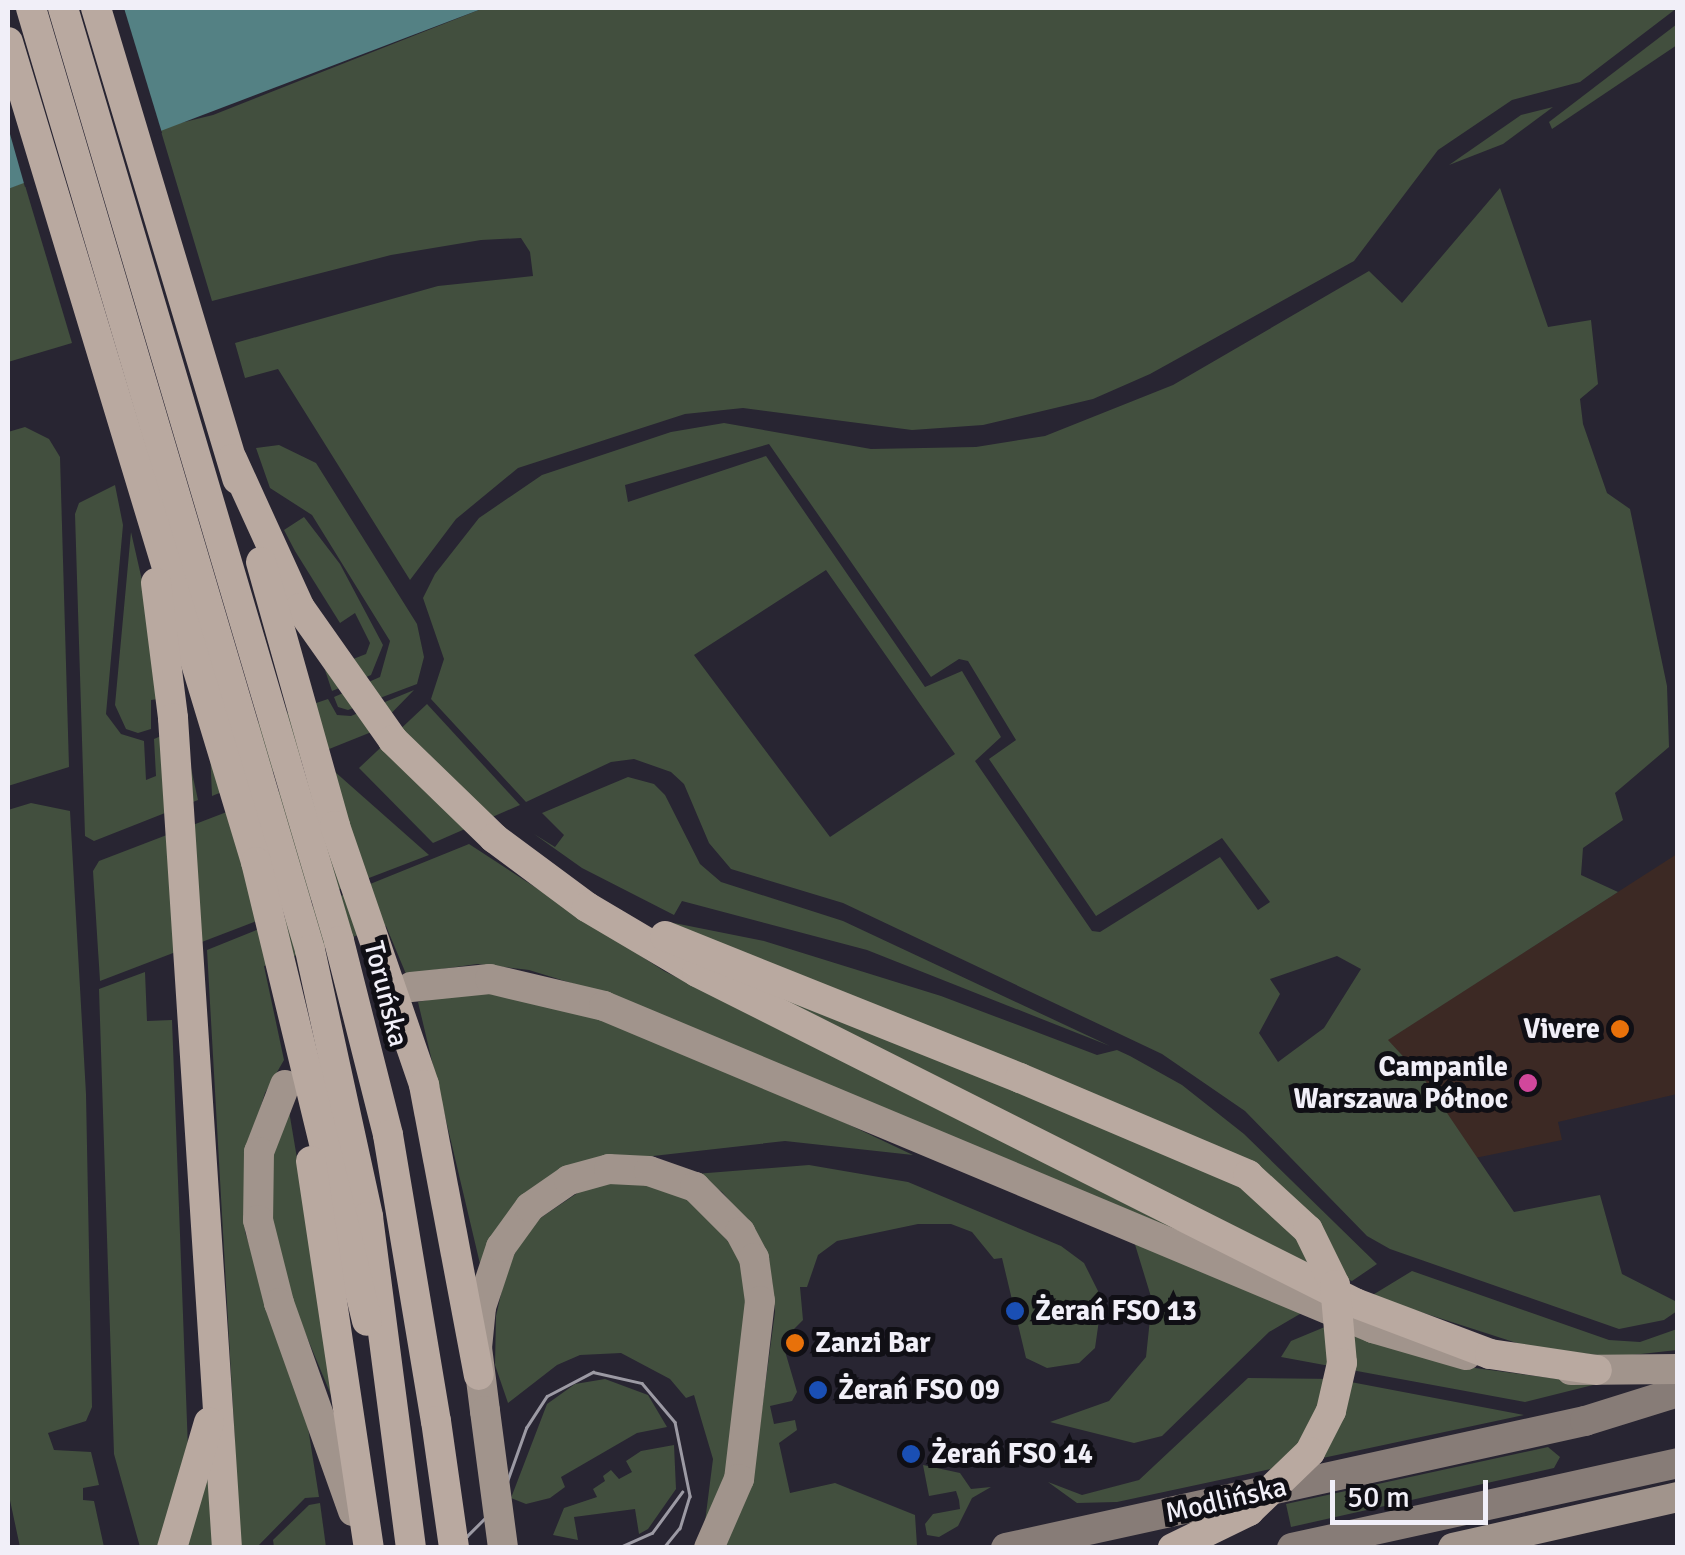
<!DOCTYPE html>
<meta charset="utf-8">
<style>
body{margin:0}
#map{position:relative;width:1685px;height:1555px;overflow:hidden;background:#282532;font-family:Signika,sans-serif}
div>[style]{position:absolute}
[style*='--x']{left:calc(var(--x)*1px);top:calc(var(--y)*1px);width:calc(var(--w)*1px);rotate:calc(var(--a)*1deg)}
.commercial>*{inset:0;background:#3c2924}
.green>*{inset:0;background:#424f3e}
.water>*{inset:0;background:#548184}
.pier>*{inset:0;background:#282532}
.secondary>*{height:30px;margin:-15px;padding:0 15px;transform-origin:15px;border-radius:15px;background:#877c77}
.primary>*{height:30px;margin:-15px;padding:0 15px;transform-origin:15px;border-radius:15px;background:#a1948c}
.highway>*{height:30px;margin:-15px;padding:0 15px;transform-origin:15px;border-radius:15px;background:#b9a9a0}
.tram>*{height:2.5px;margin:-1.25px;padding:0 1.25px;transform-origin:1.25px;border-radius:1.25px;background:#9c9aa4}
.primary-bridge>*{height:30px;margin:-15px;padding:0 15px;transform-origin:15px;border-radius:15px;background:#a1948c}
.highway-bridge>*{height:30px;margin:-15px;padding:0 15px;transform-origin:15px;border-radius:15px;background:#b9a9a0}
.dots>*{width:28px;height:28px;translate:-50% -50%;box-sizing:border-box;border:5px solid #100f15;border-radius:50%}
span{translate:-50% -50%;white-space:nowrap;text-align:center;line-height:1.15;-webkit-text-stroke:10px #100f15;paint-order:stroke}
.street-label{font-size:28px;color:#f1eff8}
.poi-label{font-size:28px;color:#f1eff8;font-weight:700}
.right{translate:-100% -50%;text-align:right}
.left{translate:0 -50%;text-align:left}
.frame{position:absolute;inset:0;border:10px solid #f1eff8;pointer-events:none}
.scale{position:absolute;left:1330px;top:1480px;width:158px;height:45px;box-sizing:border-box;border:5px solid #f1eff8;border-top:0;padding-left:12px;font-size:30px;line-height:35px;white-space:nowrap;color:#f1eff8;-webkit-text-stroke:8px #100f15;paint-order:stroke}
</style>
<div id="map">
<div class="commercial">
<i style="clip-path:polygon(1677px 854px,1677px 1094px,1558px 1122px,1562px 1140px,1475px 1158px,1424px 1079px,1387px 1040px)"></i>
</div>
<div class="green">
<i style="clip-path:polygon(484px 8px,1677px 8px,1580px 82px,1512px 100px,1438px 150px,1354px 261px,1150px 374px,1093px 399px,983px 425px,912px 430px,743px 408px,685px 414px,518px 468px,456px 519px,410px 580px,278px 369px,245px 378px,235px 343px,438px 286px,533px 276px,530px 252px,521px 238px,481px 240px,391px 255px,212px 301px,160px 128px,213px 115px)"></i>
<i style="clip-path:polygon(1677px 24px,1677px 45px,1552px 129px,1549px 122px)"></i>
<i style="clip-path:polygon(1553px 107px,1503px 144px,1449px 165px,1521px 115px)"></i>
<i style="clip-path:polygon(24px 182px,72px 343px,8px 362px,8px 189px)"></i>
<i style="clip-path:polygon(evenodd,1500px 188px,1548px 327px,1591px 320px,1598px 384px,1580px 399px,1583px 424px,1607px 493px,1630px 509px,1667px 686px,1669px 747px,1615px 793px,1623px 820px,1583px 848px,1581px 875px,1618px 892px,1388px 1040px,1424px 1079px,1514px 1212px,1600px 1195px,1622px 1274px,1677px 1302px,1677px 1311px,1664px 1320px,1619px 1329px,1390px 1249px,1367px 1236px,1245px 1111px,1162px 1054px,843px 903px,731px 869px,709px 843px,684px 784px,671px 772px,634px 759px,611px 762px,526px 802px,431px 699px,444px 659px,423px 598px,435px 574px,479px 518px,542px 475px,671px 432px,724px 423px,871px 449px,976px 447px,1045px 436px,1173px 385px,1369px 271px,1402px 303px,1500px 188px,769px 444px,931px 677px,959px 659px,968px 661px,1016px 740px,989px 759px,1096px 916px,1222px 838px,1270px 902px,1258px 910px,1220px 857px,1100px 932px,1092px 931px,975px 761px,1001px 737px,962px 671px,925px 687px,766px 456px,628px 502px,625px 485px,769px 444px,1500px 188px,826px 570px,955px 754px,830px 837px,694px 655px,826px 570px,1500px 188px,1337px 956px,1361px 969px,1324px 1028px,1278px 1062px,1259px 1033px,1280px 994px,1270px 979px,1337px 956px)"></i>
<i style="clip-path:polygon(25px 427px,49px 439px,60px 457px,69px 767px,8px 786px,8px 432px)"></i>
<i style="clip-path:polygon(279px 445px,316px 463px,417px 624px,424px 657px,417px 684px,348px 710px,338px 707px,334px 697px,380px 677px,390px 641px,312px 515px,270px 488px,256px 448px)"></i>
<i style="clip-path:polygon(115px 485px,123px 525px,106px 714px,121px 734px,144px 741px,146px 780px,156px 776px,154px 739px,182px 727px,198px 800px,94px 841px,85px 836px,75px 514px,79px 503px)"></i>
<i style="clip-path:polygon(304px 517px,340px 564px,383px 645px,371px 675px,332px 691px,325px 670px,366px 654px,370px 643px,355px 613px,340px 623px,295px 551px,284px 530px)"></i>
<i style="clip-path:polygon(131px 532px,149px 611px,158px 699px,151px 700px,151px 729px,138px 733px,126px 729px,115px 705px)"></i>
<i style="clip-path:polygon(414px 690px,374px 731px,212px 796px,210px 749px,254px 724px,328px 699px,337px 715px,351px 716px)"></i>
<i style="clip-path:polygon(427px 704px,520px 805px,433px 843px,359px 768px)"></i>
<i style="clip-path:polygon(334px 771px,429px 855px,100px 981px,93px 871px,99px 861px)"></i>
<i style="clip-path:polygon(628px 777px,654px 784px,665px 795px,700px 864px,721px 882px,843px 921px,1110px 1046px,867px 950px,682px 901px,674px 915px,582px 868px,534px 834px,555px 847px,564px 835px,542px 813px)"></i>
<i style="clip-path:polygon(31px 803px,70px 811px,86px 1094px,92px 1407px,86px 1421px,48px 1433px,54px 1450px,91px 1452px,99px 1485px,83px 1488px,83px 1500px,94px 1501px,104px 1547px,20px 1547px,8px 1491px,8px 810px)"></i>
<i style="clip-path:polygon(469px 844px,664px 971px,1222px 1252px,610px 995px,529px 970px,477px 964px,406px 974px,386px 926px,264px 966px,284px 1060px,265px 1093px,244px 1161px,245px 1232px,306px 1415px,319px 1497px,305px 1498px,257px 1547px,140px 1547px,114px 1454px,99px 989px,145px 972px,147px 1021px,172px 1020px,188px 1449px,235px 1444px,207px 950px)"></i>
<i style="clip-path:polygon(669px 922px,764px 941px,941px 996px,1097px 1055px,1117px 1050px,1130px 1056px,1182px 1085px,1244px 1134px,1377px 1264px,1352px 1281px,1311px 1266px,784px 1004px)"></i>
<i style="clip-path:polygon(476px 990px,558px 1003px,744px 1075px,913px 1155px,785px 1141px,582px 1164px,481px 1268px,418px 1002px)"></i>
<i style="clip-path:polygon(288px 1105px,341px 1419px,279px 1270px,268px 1216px,275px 1136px)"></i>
<i style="clip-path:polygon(809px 1165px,908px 1182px,1061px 1246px,1084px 1263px,1102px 1299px,1095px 1348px,1079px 1363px,1047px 1368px,1026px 1358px,1002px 1258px,994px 1259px,972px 1232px,951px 1224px,918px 1224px,837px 1241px,818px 1255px,807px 1287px,800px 1287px,803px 1320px,782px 1341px,797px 1392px,792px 1401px,770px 1406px,774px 1424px,795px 1420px,797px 1430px,779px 1443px,790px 1493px,835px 1483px,915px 1515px,917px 1546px,722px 1547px,752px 1483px,775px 1312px,772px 1280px,751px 1226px,722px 1192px,695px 1174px)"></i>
<i style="clip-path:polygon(619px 1181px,651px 1184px,696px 1203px,736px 1251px,746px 1280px,749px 1310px,725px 1490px,705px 1522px,713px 1459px,694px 1395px,686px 1398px,670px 1379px,621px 1353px,580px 1355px,557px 1365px,508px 1403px,495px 1365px,496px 1316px,507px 1268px,530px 1225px,579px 1192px)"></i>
<i style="clip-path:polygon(1133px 1238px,1305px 1311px,1269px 1332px,1162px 1436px,1134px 1443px,1050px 1422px,1109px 1401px,1146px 1357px,1152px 1300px)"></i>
<i style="clip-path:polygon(1412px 1271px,1609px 1340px,1640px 1342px,1677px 1329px,1677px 1350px,1614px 1357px,1529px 1347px,1371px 1296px)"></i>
<i style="clip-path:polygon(1332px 1324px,1460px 1366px,1597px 1384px,1525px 1402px,1281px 1357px,1291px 1341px)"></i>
<i style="clip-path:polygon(1248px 1378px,1335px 1379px,1524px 1415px,1117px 1502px,1077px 1503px,1048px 1482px,1082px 1495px,1139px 1480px)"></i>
<i style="clip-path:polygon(605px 1379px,648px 1395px,667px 1427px,637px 1433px,561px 1477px,565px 1487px,550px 1498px,526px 1504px,511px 1498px,547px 1404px,575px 1384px)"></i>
<i style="clip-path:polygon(674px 1445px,676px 1489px,648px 1529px,639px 1534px,635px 1509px,574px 1517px,578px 1540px,553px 1535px,564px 1508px,597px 1497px,593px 1489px,605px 1481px,603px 1476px,611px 1470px,619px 1479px,632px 1472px,626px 1461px,641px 1451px)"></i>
<i style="clip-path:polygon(1548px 1447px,1560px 1457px,1554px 1468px,1291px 1527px,1286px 1504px)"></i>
<i style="clip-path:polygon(923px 1465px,960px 1473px,971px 1489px,991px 1487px,972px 1498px,958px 1526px,939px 1537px,927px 1535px,925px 1524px,933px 1514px,960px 1509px,959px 1500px,956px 1491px,929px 1496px)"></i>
<i style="clip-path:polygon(320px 1503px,326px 1547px,274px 1547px,273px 1540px,309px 1505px)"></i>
</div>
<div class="water">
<i style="clip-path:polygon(8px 8px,484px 8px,8px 189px)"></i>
</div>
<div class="pier">
<i style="clip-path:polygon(8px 8px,124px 8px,162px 133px,25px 187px,8px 127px)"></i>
</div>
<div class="secondary">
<i style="--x:1006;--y:1548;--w:593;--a:-12.37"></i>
<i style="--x:1585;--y:1421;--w:97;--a:-17.3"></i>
<i style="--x:1292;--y:1548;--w:395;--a:-12.4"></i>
</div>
<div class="primary">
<i style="--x:411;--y:987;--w:79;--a:-5.8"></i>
<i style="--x:490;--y:979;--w:117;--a:13.3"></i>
<i style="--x:604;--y:1006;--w:834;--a:22.72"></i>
<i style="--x:1373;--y:1328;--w:97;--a:16.2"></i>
<i style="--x:285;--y:1085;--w:72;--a:111.2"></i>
<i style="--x:259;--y:1152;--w:68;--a:90.8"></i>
<i style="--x:258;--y:1220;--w:86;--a:75.8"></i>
<i style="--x:279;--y:1303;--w:221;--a:70.4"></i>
<i style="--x:1571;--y:1370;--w:107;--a:-0.5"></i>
<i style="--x:485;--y:1411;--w:64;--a:-97.2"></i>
<i style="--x:477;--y:1348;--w:41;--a:-84.4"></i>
<i style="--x:481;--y:1307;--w:63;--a:-71.6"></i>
<i style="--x:501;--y:1247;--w:49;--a:-54.1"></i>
<i style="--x:530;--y:1207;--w:47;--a:-34.7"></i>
<i style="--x:569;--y:1180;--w:41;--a:-15.4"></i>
<i style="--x:609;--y:1169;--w:40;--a:2.9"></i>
<i style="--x:649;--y:1171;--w:49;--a:19.2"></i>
<i style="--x:695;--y:1187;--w:64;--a:45"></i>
<i style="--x:740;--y:1232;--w:30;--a:62"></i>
<i style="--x:754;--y:1258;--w:43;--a:82.1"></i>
<i style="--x:760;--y:1301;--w:179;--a:96.7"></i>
<i style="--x:739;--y:1479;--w:75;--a:113.5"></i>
<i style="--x:1453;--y:1548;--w:231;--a:-12.8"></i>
</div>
<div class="highway">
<i style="--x:31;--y:8;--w:982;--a:73.5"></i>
<i style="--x:310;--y:950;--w:273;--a:77.7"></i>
<i style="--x:368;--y:1217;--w:334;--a:82.6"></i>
<i style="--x:63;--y:8;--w:973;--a:73.52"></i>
<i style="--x:339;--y:941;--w:200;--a:75.8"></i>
<i style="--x:388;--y:1135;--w:290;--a:80.5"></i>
<i style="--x:96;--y:8;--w:492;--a:73.3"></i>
<i style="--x:8;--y:42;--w:857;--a:73.17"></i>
<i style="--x:256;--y:862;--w:472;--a:76.4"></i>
<i style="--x:232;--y:459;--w:164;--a:65.5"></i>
<i style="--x:300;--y:608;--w:161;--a:54.8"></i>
<i style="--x:393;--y:740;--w:141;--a:44.1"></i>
<i style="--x:494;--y:838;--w:116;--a:36.6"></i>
<i style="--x:587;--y:907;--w:128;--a:30.6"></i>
<i style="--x:697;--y:972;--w:737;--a:26.7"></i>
<i style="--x:1355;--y:1303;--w:144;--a:20.7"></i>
<i style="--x:1490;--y:1354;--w:108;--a:8.5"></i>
<i style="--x:261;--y:562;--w:274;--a:74.3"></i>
<i style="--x:335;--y:826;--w:274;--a:71"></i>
<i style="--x:424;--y:1085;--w:295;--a:79.3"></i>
<i style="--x:156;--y:583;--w:136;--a:82.8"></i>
<i style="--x:173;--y:718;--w:832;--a:86.28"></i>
<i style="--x:665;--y:936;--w:382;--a:21.8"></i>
<i style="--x:311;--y:1161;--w:391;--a:81.5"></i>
<i style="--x:172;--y:1548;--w:131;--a:-73.6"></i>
</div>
<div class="tram">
<i style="--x:436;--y:1548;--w:33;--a:-21"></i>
<i style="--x:467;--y:1536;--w:45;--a:-45"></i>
<i style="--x:499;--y:1504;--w:81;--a:-70.4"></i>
<i style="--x:526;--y:1428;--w:38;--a:-57"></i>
<i style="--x:547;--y:1396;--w:52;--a:-27.6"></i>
<i style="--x:593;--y:1372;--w:50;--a:12.7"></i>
<i style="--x:642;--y:1383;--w:51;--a:49.8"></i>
<i style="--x:675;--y:1422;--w:76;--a:78.5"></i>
<i style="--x:690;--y:1496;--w:34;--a:107"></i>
<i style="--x:680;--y:1528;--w:26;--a:129"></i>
<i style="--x:618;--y:1548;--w:37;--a:-24"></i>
<i style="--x:652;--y:1533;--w:51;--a:-53.8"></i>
</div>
<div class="primary-bridge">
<i style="--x:485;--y:1411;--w:138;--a:82.5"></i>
</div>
<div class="highway-bridge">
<i style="--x:1020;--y:1078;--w:248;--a:23"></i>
<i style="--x:1248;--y:1175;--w:81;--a:42.5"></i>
<i style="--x:1308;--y:1230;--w:61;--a:63.9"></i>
<i style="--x:1335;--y:1285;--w:78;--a:84.9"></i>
<i style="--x:1342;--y:1363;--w:49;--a:102.9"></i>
<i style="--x:1331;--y:1411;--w:46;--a:117.1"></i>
<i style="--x:1310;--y:1452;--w:85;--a:136"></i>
<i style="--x:1249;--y:1511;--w:85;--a:154"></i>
<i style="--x:436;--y:1421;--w:128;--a:81.9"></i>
</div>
<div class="dots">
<i style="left:1620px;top:1029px;background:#e8710a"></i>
<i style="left:1528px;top:1083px;background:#d1479c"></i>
<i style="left:1015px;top:1311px;background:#1a4fb4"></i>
<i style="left:795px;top:1343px;background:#e8710a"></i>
<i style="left:818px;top:1390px;background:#1a4fb4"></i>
<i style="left:911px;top:1454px;background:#1a4fb4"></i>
</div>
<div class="street-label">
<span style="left:386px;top:994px;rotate:76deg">Toruńska</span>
<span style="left:1226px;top:1500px;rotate:-13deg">Modlińska</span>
</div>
<div class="poi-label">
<span class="right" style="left:1600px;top:1029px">Vivere</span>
<span class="right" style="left:1508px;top:1083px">Campanile<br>Warszawa Północ</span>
<span class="left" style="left:1035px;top:1311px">Żerań FSO 13</span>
<span class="left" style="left:815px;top:1343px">Zanzi Bar</span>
<span class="left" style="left:838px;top:1390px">Żerań FSO 09</span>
<span class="left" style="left:931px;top:1454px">Żerań FSO 14</span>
</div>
<div class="frame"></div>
<div class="scale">50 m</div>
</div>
